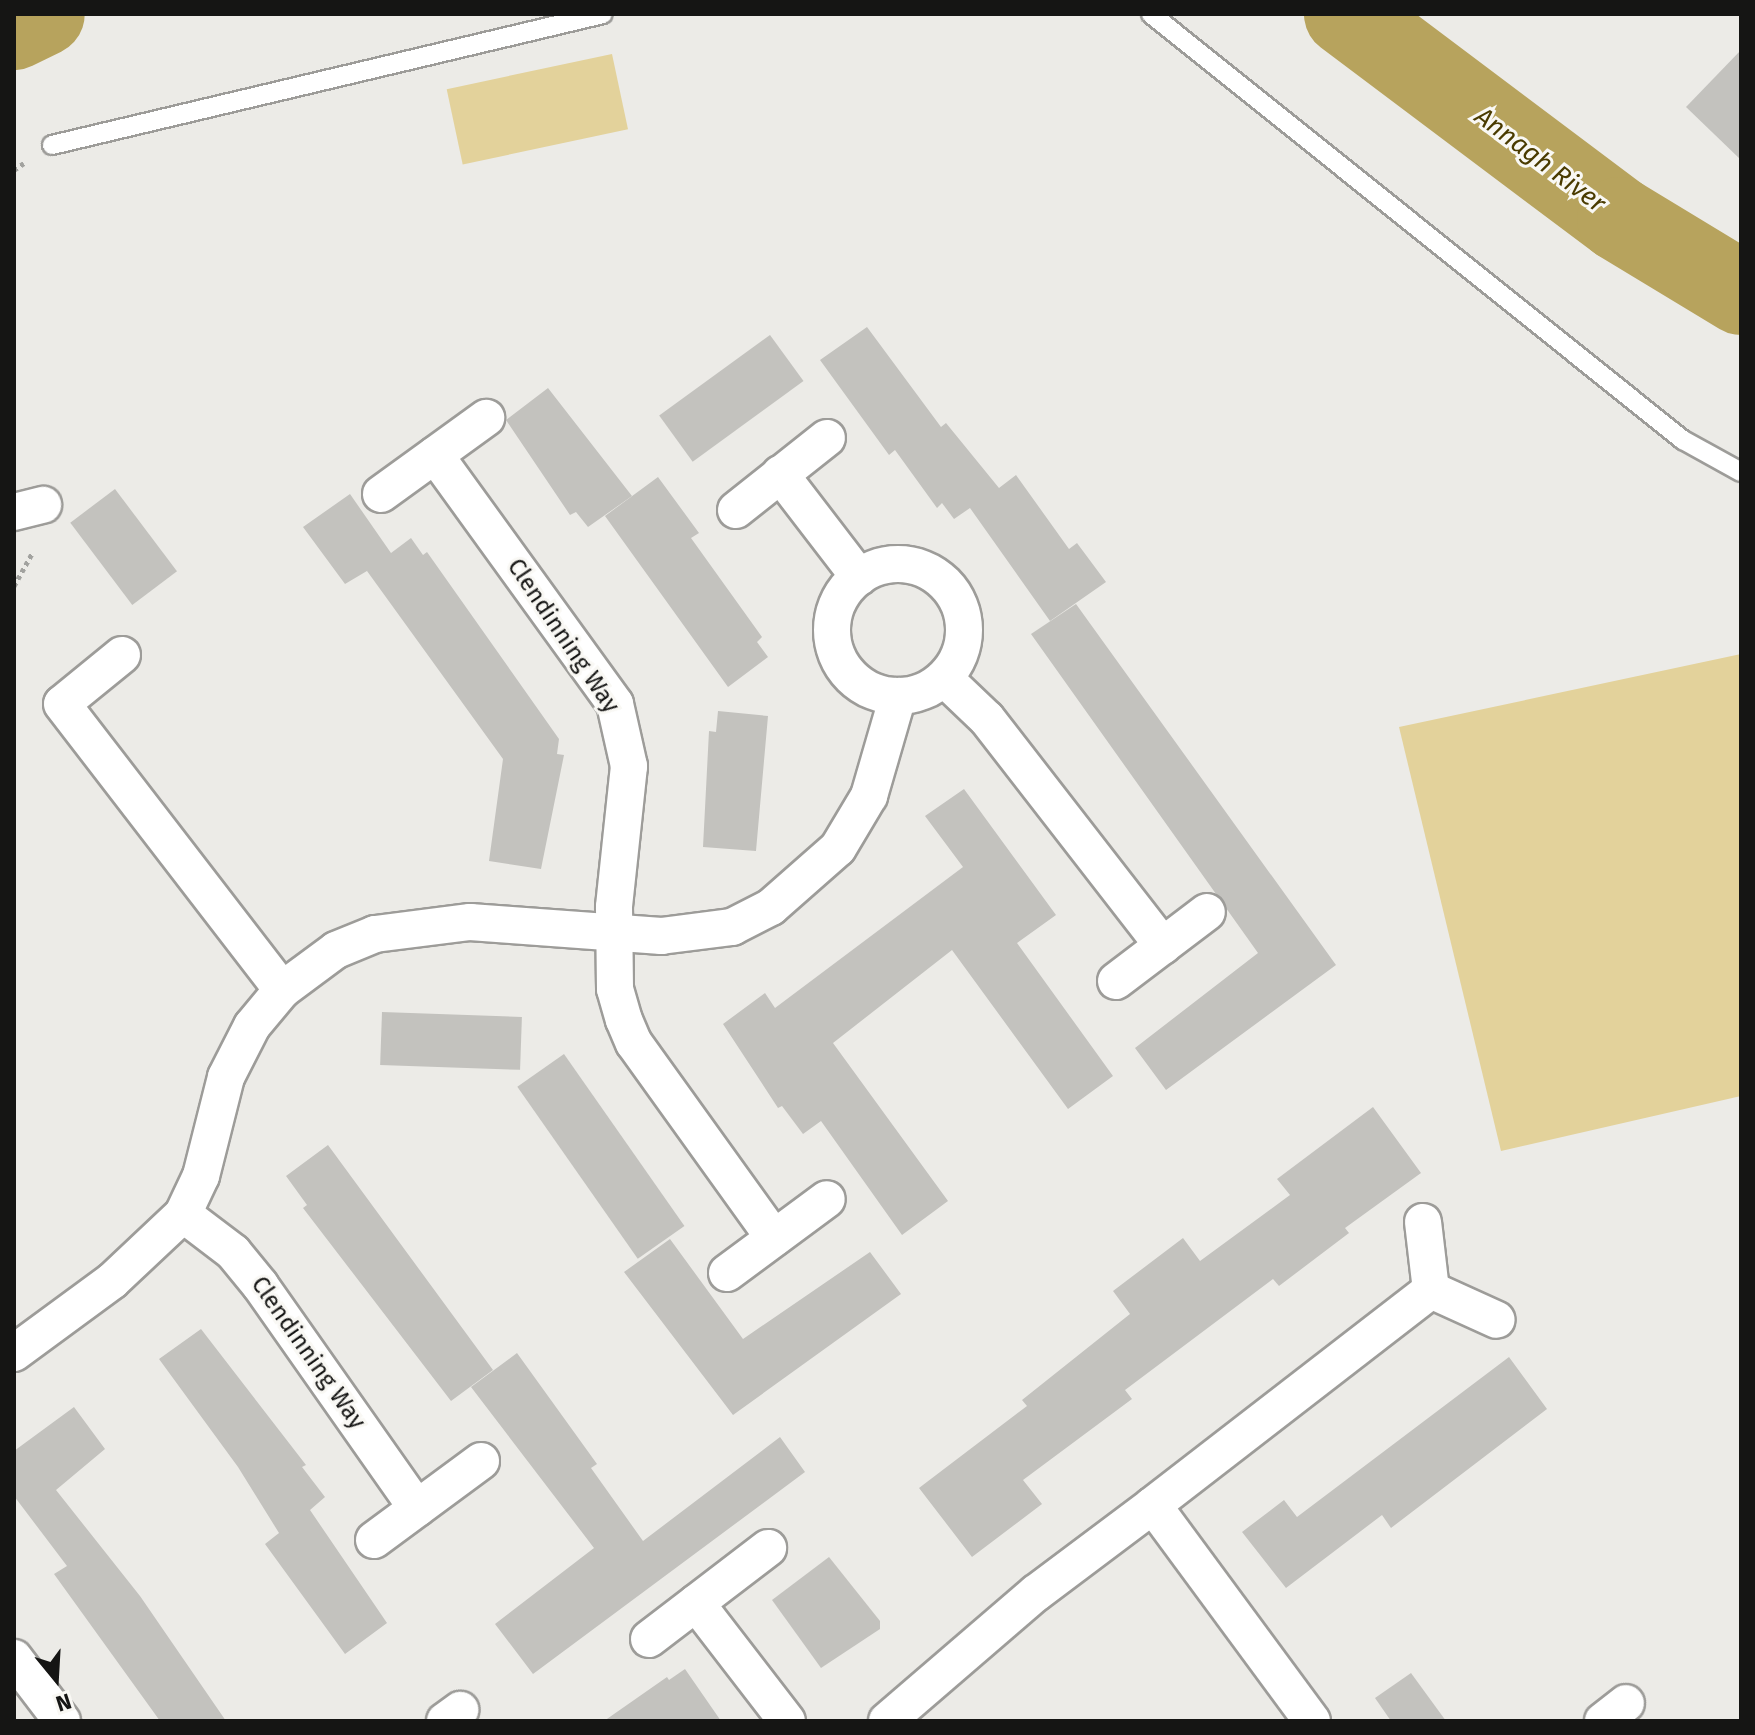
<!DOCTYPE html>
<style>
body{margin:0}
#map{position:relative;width:1755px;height:1735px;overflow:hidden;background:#ecebe7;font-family:"Fira Sans",sans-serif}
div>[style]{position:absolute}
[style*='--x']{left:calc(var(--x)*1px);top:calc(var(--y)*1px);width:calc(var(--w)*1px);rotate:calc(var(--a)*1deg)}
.green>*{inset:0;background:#e3d29b;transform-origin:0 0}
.river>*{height:84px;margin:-42px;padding:0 42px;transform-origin:42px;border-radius:42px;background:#b7a35d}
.building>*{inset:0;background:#c3c2be;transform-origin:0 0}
.path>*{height:5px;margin-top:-2.5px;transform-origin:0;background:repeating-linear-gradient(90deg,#a2a29f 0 4px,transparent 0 8px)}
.roads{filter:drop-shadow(2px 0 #9d9c99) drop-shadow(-2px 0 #9d9c99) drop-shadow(0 2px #9d9c99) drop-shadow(0 -2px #9d9c99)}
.service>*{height:18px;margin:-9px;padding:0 9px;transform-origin:9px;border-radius:9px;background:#fff}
.minor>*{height:36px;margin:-18px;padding:0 18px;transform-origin:18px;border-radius:18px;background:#fff}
.minor>.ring{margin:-18px;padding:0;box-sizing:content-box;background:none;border:36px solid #fff;border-radius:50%}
span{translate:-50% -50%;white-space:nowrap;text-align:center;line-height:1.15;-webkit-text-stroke:6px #f9f8f4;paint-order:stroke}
.street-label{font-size:24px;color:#151514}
.water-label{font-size:26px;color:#4a3b00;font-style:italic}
.frame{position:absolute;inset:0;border:16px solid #151514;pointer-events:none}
.north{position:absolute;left:16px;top:1639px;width:80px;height:80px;-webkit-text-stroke:6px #f9f8f4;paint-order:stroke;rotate:162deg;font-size:22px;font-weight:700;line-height:32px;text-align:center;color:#151514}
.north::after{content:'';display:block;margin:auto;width:28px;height:36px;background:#151514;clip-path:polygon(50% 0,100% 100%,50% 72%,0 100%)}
</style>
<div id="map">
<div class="green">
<i style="left:612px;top:54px;width:77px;height:169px;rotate:78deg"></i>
<i style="clip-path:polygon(1741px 654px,1741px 1096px,1501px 1151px,1399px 727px)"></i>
</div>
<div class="river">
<i style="--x:1346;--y:14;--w:341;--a:36.9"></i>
<i style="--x:1619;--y:219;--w:143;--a:31.2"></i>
<i style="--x:14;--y:28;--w:32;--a:-26"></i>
</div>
<div class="building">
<i style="clip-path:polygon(1741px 50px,1741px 160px,1686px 107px)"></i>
<i style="clip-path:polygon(867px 327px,941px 427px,946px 423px,999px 488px,1016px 475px,1069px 549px,1077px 543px,1106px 582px,1050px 621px,970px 508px,954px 519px,942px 503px,937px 508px,895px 450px,889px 455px,820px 360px)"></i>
<i style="left:770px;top:335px;width:57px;height:137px;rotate:54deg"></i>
<i style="clip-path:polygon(548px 388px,632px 496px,588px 527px,576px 512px,570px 515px,506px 420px)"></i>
<i style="clip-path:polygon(658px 477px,699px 533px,691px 538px,762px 637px,757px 642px,768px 657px,728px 687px,605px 516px)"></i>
<i style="left:115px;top:489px;width:103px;height:56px;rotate:53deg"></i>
<i style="clip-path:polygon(350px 494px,391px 553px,411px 538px,423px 555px,427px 552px,559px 739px,557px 754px,564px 755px,541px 869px,489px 861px,503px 759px,367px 571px,372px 568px,345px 584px,303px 527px)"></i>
<i style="clip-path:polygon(1076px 604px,1336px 965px,1166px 1090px,1135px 1048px,1258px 953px,1031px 634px)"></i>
<i style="clip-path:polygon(718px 711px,768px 716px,756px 851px,703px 847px,709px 731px,716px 732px)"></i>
<i style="clip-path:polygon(964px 789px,1056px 915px,1017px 943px,1113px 1076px,1068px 1109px,952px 950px,833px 1043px,948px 1201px,902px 1235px,821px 1121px,803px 1134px,782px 1106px,778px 1108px,723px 1024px,765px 993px,775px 1008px,963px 867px,925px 816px)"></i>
<i style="left:382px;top:1012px;width:140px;height:53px;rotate:2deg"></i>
<i style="left:564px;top:1054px;width:210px;height:57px;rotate:55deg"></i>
<i style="clip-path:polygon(1373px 1107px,1421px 1173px,1345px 1228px,1349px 1233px,1279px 1286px,1273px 1279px,1125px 1390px,1132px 1399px,1023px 1480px,1042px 1504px,972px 1557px,919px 1488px,1027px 1406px,1022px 1400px,1130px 1314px,1113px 1291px,1183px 1238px,1200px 1261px,1290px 1195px,1277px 1179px)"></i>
<i style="clip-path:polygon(328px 1145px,493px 1370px,451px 1401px,303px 1208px,307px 1205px,286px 1176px)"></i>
<i style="clip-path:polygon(670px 1239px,743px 1339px,870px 1252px,901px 1294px,733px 1415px,624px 1272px)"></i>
<i style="clip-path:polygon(201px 1329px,306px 1465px,302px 1467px,325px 1497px,310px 1510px,387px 1623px,345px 1654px,265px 1544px,279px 1533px,238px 1467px,159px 1359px)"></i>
<i style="clip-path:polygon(517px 1353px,597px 1464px,591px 1468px,643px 1541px,780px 1437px,805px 1472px,533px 1674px,495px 1624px,594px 1548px,471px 1387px)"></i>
<i style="clip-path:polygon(1509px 1357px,1547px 1409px,1391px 1528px,1382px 1515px,1286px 1588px,1242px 1532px,1284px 1500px,1297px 1517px)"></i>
<i style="clip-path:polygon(74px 1407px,105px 1449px,56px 1490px,140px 1596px,226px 1721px,160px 1721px,54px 1574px,67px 1566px,14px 1496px,14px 1451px)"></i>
<i style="clip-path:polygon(829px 1557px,880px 1621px,880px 1629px,821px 1668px,772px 1600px)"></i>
<i style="clip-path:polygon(685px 1669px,721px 1721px,604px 1721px,667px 1677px,669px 1680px)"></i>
<i style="clip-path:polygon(1411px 1673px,1446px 1721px,1391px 1721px,1375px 1698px)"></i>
</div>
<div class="path">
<i style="--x:14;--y:170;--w:12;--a:-35"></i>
<i style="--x:14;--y:586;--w:39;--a:-61"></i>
</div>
<div class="roads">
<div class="service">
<i style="--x:1151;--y:14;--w:682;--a:38.69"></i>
<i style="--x:1683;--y:440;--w:66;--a:28.9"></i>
<i style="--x:52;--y:145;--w:566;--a:-13.37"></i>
</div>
<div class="minor">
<i style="--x:435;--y:455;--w:307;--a:54.1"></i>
<i style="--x:615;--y:704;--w:64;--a:77.3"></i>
<i style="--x:629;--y:766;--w:142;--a:96.1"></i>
<i style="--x:614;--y:907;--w:82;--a:89.3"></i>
<i style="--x:615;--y:989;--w:32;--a:74"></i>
<i style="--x:624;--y:1020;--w:25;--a:67"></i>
<i style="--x:634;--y:1043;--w:240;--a:54.3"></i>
<i style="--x:780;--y:474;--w:130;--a:52.5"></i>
<i style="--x:381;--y:494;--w:130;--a:-35.9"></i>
<i style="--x:736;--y:510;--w:116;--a:-38.4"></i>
<i style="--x:14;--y:512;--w:30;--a:-14"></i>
<i class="ring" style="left:832px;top:564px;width:96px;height:96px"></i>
<i style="--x:122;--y:655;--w:77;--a:140.8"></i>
<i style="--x:62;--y:704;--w:361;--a:52.4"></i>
<i style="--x:944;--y:678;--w:59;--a:43.6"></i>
<i style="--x:987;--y:719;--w:287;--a:52.2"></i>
<i style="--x:1116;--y:981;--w:114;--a:-37.2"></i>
<i style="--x:183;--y:1214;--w:63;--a:37.2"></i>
<i style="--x:233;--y:1252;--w:43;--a:50.7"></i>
<i style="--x:260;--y:1285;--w:273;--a:54.9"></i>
<i style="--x:1423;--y:1222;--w:68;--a:83.3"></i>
<i style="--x:1431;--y:1290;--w:72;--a:24.4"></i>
<i style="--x:727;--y:1273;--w:124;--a:-36.5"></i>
<i style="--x:14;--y:1353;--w:122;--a:-36.3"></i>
<i style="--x:112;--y:1281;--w:98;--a:-43.3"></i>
<i style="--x:183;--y:1214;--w:42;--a:-64.7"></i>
<i style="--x:201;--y:1176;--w:102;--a:-75.8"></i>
<i style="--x:226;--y:1077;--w:57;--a:-63"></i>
<i style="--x:252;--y:1026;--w:47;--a:-50.2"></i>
<i style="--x:282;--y:990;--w:67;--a:-36.5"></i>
<i style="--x:336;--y:950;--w:42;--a:-22.3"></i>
<i style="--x:375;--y:934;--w:96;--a:-7.2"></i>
<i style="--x:470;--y:922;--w:192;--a:4.2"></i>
<i style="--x:661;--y:936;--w:72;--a:-7.2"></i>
<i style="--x:732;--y:927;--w:44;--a:-27.1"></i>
<i style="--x:771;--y:907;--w:89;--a:-41.4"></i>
<i style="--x:838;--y:848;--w:61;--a:-59.2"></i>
<i style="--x:869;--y:796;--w:104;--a:-73.8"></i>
<i style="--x:374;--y:1540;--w:133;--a:-36.4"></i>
<i style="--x:696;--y:1603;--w:149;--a:52.4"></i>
<i style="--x:649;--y:1639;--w:150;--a:-37.4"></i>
<i style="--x:14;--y:1658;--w:79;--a:52.7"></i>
<i style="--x:445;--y:1721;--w:19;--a:-36"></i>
<i style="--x:887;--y:1721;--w:196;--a:-40.7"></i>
<i style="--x:1036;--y:1593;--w:146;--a:-36.9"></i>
<i style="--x:1312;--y:1721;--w:268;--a:-126.4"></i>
<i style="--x:1153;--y:1505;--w:351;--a:-37.7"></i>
<i style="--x:1603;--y:1721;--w:29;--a:-38"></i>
</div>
</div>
<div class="street-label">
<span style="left:563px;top:636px;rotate:56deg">Clendinning Way</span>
<span style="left:308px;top:1353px;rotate:55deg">Clendinning Way</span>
</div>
<div class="water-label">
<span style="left:1540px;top:160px;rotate:37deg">Annagh River</span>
</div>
<div class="frame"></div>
<div class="north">N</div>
</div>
